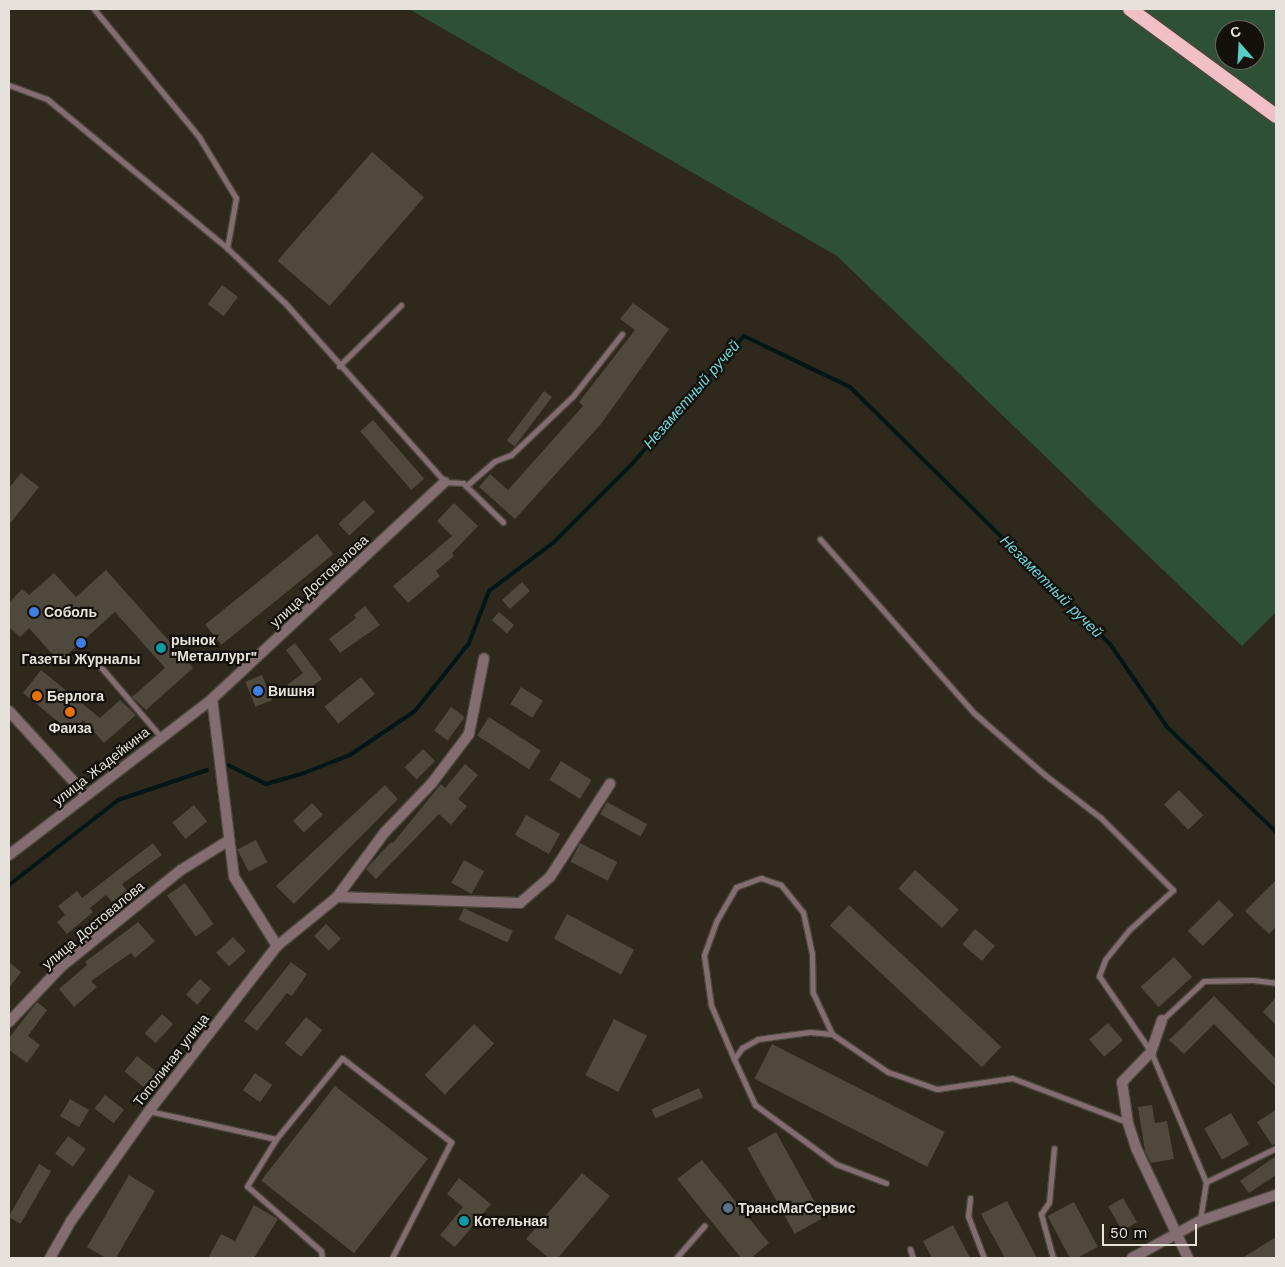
<!DOCTYPE html>
<meta charset="utf-8">
<style>
body{margin:0}
#map{position:relative;width:1285px;height:1267px;overflow:hidden;background:#2e281d;font-family:"Work Sans",sans-serif}
div>[style]{position:absolute}
[style*='--x']{left:calc(var(--x)*1px);top:calc(var(--y)*1px);width:calc(var(--w)*1px);rotate:calc(var(--a)*1deg)}
.green>*{inset:0;background:#2e5036}
.stream>*{height:4px;margin:-2px;padding:0 2px;transform-origin:2px;border-radius:2px;background:#031617}
.building>*{inset:0;background:#4f493d;transform-origin:0 0}
.roads{filter:drop-shadow(1px 0 #4b463b) drop-shadow(-1px 0 #4b463b) drop-shadow(0 1px #4b463b) drop-shadow(0 -1px #4b463b)}
.service>*{height:5px;margin:-2.5px;padding:0 2.5px;transform-origin:2.5px;border-radius:2.5px;background:#846d70}
.minor>*{height:10px;margin:-5px;padding:0 5px;transform-origin:5px;border-radius:5px;background:#846d70}
.tertiary>*{height:10px;margin:-5px;padding:0 5px;transform-origin:5px;border-radius:5px;background:#846d70}
.trunk>*{height:14px;margin:-7px;padding:0 7px;transform-origin:7px;border-radius:7px;background:#f0c0c6}
.dots>*{width:14px;height:14px;translate:-50% -50%;box-sizing:border-box;border:2px solid #14110d;border-radius:50%}
span{translate:-50% -50%;white-space:nowrap;text-align:center;line-height:1.15;-webkit-text-stroke:4.5px #14110d;paint-order:stroke}
.street-label{font-size:14px;color:#e6e2db}
.poi-label{font-size:14px;color:#e6e2db;font-weight:700}
.left{translate:0 -50%;text-align:left}
.water-label{font-size:15px;color:#6cd6dc;font-style:italic}
.frame{position:absolute;inset:0;border:10px solid #e6e2db;pointer-events:none}
.north{position:absolute;left:1215px;top:20px;width:50px;height:50px;box-sizing:border-box;background:#14110d;border:1px solid #68655f;border-radius:50%;rotate:341deg;font-size:14px;font-weight:700;line-height:20px;text-align:center;color:#e6e2db}
.north::after{content:'';display:block;margin:auto;width:18px;height:22px;background:#57cec2;clip-path:polygon(50% 0,100% 100%,50% 72%,0 100%)}
.scale{position:absolute;left:1102px;top:1224px;width:95px;height:22px;box-sizing:border-box;border:2px solid #e6e2db;border-top:0;padding-left:6px;font-size:15px;line-height:18px;white-space:nowrap;color:#e6e2db;-webkit-text-stroke:4px #14110d;paint-order:stroke}
</style>
<div id="map">
<div class="green">
<i style="clip-path:polygon(evenodd,409px 9px,1276px 9px,1276px 612px,1242px 646px,837px 256px,409px 9px,1225px 30px,1255px 30px,1255px 60px,1225px 60px,1225px 30px)"></i>
</div>
<div class="stream">
<i style="--x:228;--y:765;--w:42;--a:26.6"></i>
<i style="--x:266;--y:784;--w:40;--a:-16"></i>
<i style="--x:304;--y:773;--w:49;--a:-21.4"></i>
<i style="--x:350;--y:755;--w:78;--a:-34.1"></i>
<i style="--x:415;--y:711;--w:87;--a:-51.5"></i>
<i style="--x:469;--y:643;--w:56;--a:-69"></i>
<i style="--x:489;--y:591;--w:80;--a:-36.9"></i>
<i style="--x:553;--y:543;--w:110;--a:-45"></i>
<i style="--x:631;--y:465;--w:171;--a:-48.8"></i>
<i style="--x:744;--y:336;--w:118;--a:25.7"></i>
<i style="--x:850;--y:387;--w:366;--a:44.7"></i>
<i style="--x:1110;--y:644;--w:101;--a:55.5"></i>
<i style="--x:1167;--y:727;--w:151;--a:43.9"></i>
<i style="--x:9;--y:885;--w:138;--a:-37.9"></i>
<i style="--x:118;--y:800;--w:94;--a:-18.6"></i>
</div>
<div class="building">
<i style="left:372px;top:152px;width:69px;height:144px;rotate:41deg"></i>
<i style="left:222px;top:285px;width:20px;height:24px;rotate:37deg"></i>
<i style="clip-path:polygon(633px 303px,669px 329px,601px 424px,515px 519px,479px 487px,490px 474px,508px 490px,583px 406px,579px 402px,635px 330px,620px 319px)"></i>
<i style="left:544px;top:391px;width:10px;height:62px;rotate:37deg"></i>
<i style="left:373px;top:420px;width:78px;height:17px;rotate:49deg"></i>
<i style="clip-path:polygon(21px 473px,39px 487px,9px 525px,9px 488px)"></i>
<i style="left:364px;top:500px;width:16px;height:35px;rotate:47deg"></i>
<i style="clip-path:polygon(454px 503px,478px 526px,452px 553px,454px 556px,436px 571px,440px 576px,408px 603px,393px 586px,452px 536px,437px 521px)"></i>
<i style="left:317px;top:534px;width:26px;height:144px;rotate:51deg"></i>
<i style="clip-path:polygon(106px 570px,193px 668px,146px 710px,132px 697px,165px 668px,115px 612px,59px 662px,29px 628px,20px 637px,9px 627px,9px 603px,22px 589px,29px 595px,54px 573px,76px 597px)"></i>
<i style="left:522px;top:582px;width:12px;height:27px;rotate:48deg"></i>
<i style="clip-path:polygon(365px 606px,380px 625px,340px 653px,329px 639px,356px 618px,354px 615px)"></i>
<i style="left:499px;top:612px;width:20px;height:11px;rotate:41deg"></i>
<i style="clip-path:polygon(295px 643px,322px 679px,297px 698px,287px 685px,303px 673px,286px 650px)"></i>
<i style="clip-path:polygon(41px 670px,100px 718px,120px 700px,136px 715px,104px 743px,83px 720px,72px 733px,23px 693px)"></i>
<i style="left:262px;top:675px;width:27px;height:18px;rotate:68deg"></i>
<i style="left:361px;top:677px;width:22px;height:47px;rotate:51deg"></i>
<i style="left:521px;top:687px;width:26px;height:20px;rotate:32deg"></i>
<i style="left:451px;top:707px;width:17px;height:29px;rotate:36deg"></i>
<i style="left:489px;top:717px;width:62px;height:22px;rotate:33deg"></i>
<i style="left:423px;top:749px;width:17px;height:26px;rotate:45deg"></i>
<i style="left:561px;top:761px;width:36px;height:22px;rotate:32deg"></i>
<i style="clip-path:polygon(465px 764px,478px 775px,458px 799px,467px 806px,451px 825px,439px 814px,376px 879px,366px 869px,391px 842px,393px 843px,441px 784px,445px 788px)"></i>
<i style="clip-path:polygon(385px 785px,398px 799px,294px 904px,276px 886px)"></i>
<i style="left:1179px;top:790px;width:35px;height:21px;rotate:46deg"></i>
<i style="left:607px;top:802px;width:46px;height:14px;rotate:29deg"></i>
<i style="left:312px;top:803px;width:16px;height:26px;rotate:47deg"></i>
<i style="left:194px;top:805px;width:21px;height:28px;rotate:51deg"></i>
<i style="left:526px;top:815px;width:39px;height:23px;rotate:29deg"></i>
<i style="left:256px;top:840px;width:25px;height:21px;rotate:63deg"></i>
<i style="clip-path:polygon(153px 843px,162px 855px,122px 884px,127px 891px,112px 902px,106px 895px,90px 908px,93px 912px,67px 934px,57px 922px,65px 915px,58px 906px,77px 891px,82px 898px)"></i>
<i style="left:580px;top:843px;width:42px;height:21px;rotate:27deg"></i>
<i style="left:464px;top:860px;width:23px;height:26px;rotate:29deg"></i>
<i style="left:915px;top:870px;width:59px;height:25px;rotate:42deg"></i>
<i style="clip-path:polygon(1276px 880px,1276px 927px,1269px 934px,1245px 911px)"></i>
<i style="left:185px;top:883px;width:50px;height:22px;rotate:55deg"></i>
<i style="left:1219px;top:900px;width:21px;height:44px;rotate:45deg"></i>
<i style="left:849px;top:905px;width:208px;height:28px;rotate:43deg"></i>
<i style="left:464px;top:908px;width:54px;height:13px;rotate:25deg"></i>
<i style="left:567px;top:914px;width:76px;height:28px;rotate:28deg"></i>
<i style="clip-path:polygon(138px 922px,155px 941px,135px 958px,131px 953px,91px 981px,97px 987px,74px 1007px,59px 989px,87px 965px,85px 962px)"></i>
<i style="left:326px;top:924px;width:21px;height:17px;rotate:45deg"></i>
<i style="left:975px;top:929px;width:26px;height:20px;rotate:40deg"></i>
<i style="left:233px;top:937px;width:19px;height:23px;rotate:47deg"></i>
<i style="left:1174px;top:957px;width:27px;height:45px;rotate:48deg"></i>
<i style="clip-path:polygon(9px 962px,21px 972px,9px 988px)"></i>
<i style="clip-path:polygon(291px 962px,307px 974px,292px 996px,287px 993px,257px 1031px,244px 1021px)"></i>
<i style="left:200px;top:979px;width:15px;height:21px;rotate:42deg"></i>
<i style="clip-path:polygon(1214px 996px,1276px 1059px,1276px 1087px,1214px 1024px,1184px 1054px,1169px 1040px)"></i>
<i style="clip-path:polygon(1276px 997px,1276px 1025px,1263px 1012px)"></i>
<i style="clip-path:polygon(37px 1002px,47px 1010px,28px 1036px,40px 1045px,27px 1063px,9px 1050px,9px 1038px)"></i>
<i style="left:162px;top:1014px;width:15px;height:26px;rotate:42deg"></i>
<i style="left:306px;top:1017px;width:21px;height:34px;rotate:39deg"></i>
<i style="left:614px;top:1019px;width:37px;height:63px;rotate:27deg"></i>
<i style="left:1108px;top:1023px;width:23px;height:25px;rotate:49deg"></i>
<i style="left:474px;top:1024px;width:28px;height:71px;rotate:44deg"></i>
<i style="left:772px;top:1044px;width:194px;height:39px;rotate:27deg"></i>
<i style="left:137px;top:1056px;width:27px;height:20px;rotate:39deg"></i>
<i style="left:255px;top:1073px;width:21px;height:21px;rotate:35deg"></i>
<i style="left:335px;top:1086px;width:118px;height:120px;rotate:38deg"></i>
<i style="left:699px;top:1088px;width:10px;height:52px;rotate:66deg"></i>
<i style="left:105px;top:1095px;width:24px;height:17px;rotate:38deg"></i>
<i style="left:70px;top:1099px;width:22px;height:20px;rotate:30deg"></i>
<i style="clip-path:polygon(1152px 1105px,1155px 1123px,1167px 1121px,1174px 1159px,1151px 1163px,1145px 1151px,1138px 1107px)"></i>
<i style="clip-path:polygon(1276px 1110px,1276px 1144px,1272px 1145px,1257px 1122px)"></i>
<i style="left:1231px;top:1113px;width:36px;height:31px;rotate:60deg"></i>
<i style="left:776px;top:1132px;width:98px;height:33px;rotate:61deg"></i>
<i style="left:68px;top:1136px;width:22px;height:22px;rotate:36deg"></i>
<i style="clip-path:polygon(1276px 1156px,1276px 1175px,1249px 1193px,1240px 1181px)"></i>
<i style="clip-path:polygon(702px 1160px,769px 1243px,751px 1258px,741px 1258px,677px 1179px)"></i>
<i style="left:39px;top:1164px;width:14px;height:61px;rotate:30deg"></i>
<i style="clip-path:polygon(582px 1173px,610px 1196px,558px 1258px,549px 1258px,526px 1239px)"></i>
<i style="clip-path:polygon(129px 1175px,155px 1191px,116px 1258px,106px 1258px,87px 1247px)"></i>
<i style="clip-path:polygon(459px 1178px,491px 1204px,455px 1247px,440px 1235px,463px 1207px,447px 1194px)"></i>
<i style="left:1123px;top:1198px;width:28px;height:17px;rotate:60deg"></i>
<i style="clip-path:polygon(1007px 1201px,1037px 1258px,1005px 1258px,981px 1214px)"></i>
<i style="left:1074px;top:1202px;width:51px;height:30px;rotate:62deg"></i>
<i style="clip-path:polygon(254px 1205px,278px 1219px,254px 1258px,208px 1258px,221px 1234px,235px 1241px)"></i>
<i style="clip-path:polygon(953px 1225px,970px 1258px,932px 1258px,923px 1241px)"></i>
<i style="clip-path:polygon(1276px 1237px,1276px 1258px,1242px 1258px)"></i>
</div>
<div class="roads">
<div class="service">
<i style="--x:94;--y:9;--w:166;--a:50.6"></i>
<i style="--x:199;--y:137;--w:71;--a:58.8"></i>
<i style="--x:236;--y:198;--w:51;--a:100.2"></i>
<i style="--x:227;--y:248;--w:80;--a:43.5"></i>
<i style="--x:285;--y:303;--w:240;--a:48.2"></i>
<i style="--x:445;--y:482;--w:18;--a:3"></i>
<i style="--x:463;--y:483;--w:56;--a:44.3"></i>
<i style="--x:9;--y:85;--w:40;--a:20.2"></i>
<i style="--x:47;--y:99;--w:234;--a:39.6"></i>
<i style="--x:339;--y:366;--w:87;--a:-44.5"></i>
<i style="--x:466;--y:486;--w:38;--a:-41"></i>
<i style="--x:495;--y:461;--w:17;--a:-21"></i>
<i style="--x:511;--y:455;--w:86;--a:-43.6"></i>
<i style="--x:573;--y:396;--w:79;--a:-51.7"></i>
<i style="--x:820;--y:539;--w:232;--a:48.5"></i>
<i style="--x:974;--y:713;--w:94;--a:41.1"></i>
<i style="--x:1045;--y:775;--w:71;--a:37.5"></i>
<i style="--x:1101;--y:818;--w:102;--a:45"></i>
<i style="--x:1173;--y:890;--w:59;--a:137.7"></i>
<i style="--x:1129;--y:930;--w:38;--a:129"></i>
<i style="--x:1105;--y:960;--w:17;--a:111"></i>
<i style="--x:1099;--y:976;--w:92;--a:55.6"></i>
<i style="--x:1151;--y:1052;--w:141;--a:67.1"></i>
<i style="--x:100;--y:666;--w:94;--a:49.3"></i>
<i style="--x:1162;--y:1020;--w:57;--a:-42.9"></i>
<i style="--x:1204;--y:981;--w:49;--a:-1.2"></i>
<i style="--x:1253;--y:980;--w:23;--a:7"></i>
<i style="--x:734;--y:1059;--w:59;--a:-113.1"></i>
<i style="--x:711;--y:1005;--w:50;--a:-98"></i>
<i style="--x:704;--y:955;--w:37;--a:-70"></i>
<i style="--x:717;--y:920;--w:38;--a:-60"></i>
<i style="--x:736;--y:887;--w:27;--a:-20"></i>
<i style="--x:761;--y:878;--w:21;--a:19"></i>
<i style="--x:781;--y:885;--w:35;--a:51"></i>
<i style="--x:803;--y:912;--w:43;--a:77.9"></i>
<i style="--x:812;--y:954;--w:39;--a:89"></i>
<i style="--x:813;--y:993;--w:45;--a:65.1"></i>
<i style="--x:149;--y:1111;--w:130;--a:12.4"></i>
<i style="--x:886;--y:1183;--w:53;--a:-159.2"></i>
<i style="--x:836;--y:1164;--w:100;--a:-143.9"></i>
<i style="--x:755;--y:1105;--w:51;--a:-114.5"></i>
<i style="--x:734;--y:1059;--w:14;--a:-54"></i>
<i style="--x:742;--y:1048;--w:18;--a:-29"></i>
<i style="--x:758;--y:1039;--w:52;--a:-7.7"></i>
<i style="--x:810;--y:1032;--w:22;--a:5"></i>
<i style="--x:832;--y:1034;--w:68;--a:34.2"></i>
<i style="--x:888;--y:1072;--w:52;--a:19.1"></i>
<i style="--x:937;--y:1089;--w:76;--a:-8.3"></i>
<i style="--x:1012;--y:1078;--w:123;--a:20.9"></i>
<i style="--x:970;--y:1198;--w:18;--a:96"></i>
<i style="--x:968;--y:1216;--w:45;--a:69.1"></i>
<i style="--x:1200;--y:1220;--w:38;--a:-81"></i>
<i style="--x:1206;--y:1182;--w:78;--a:-25.9"></i>
<i style="--x:910;--y:1249;--w:9;--a:72"></i>
<i style="--x:322;--y:1258;--w:7;--a:-98"></i>
<i style="--x:321;--y:1251;--w:98;--a:-138.7"></i>
<i style="--x:247;--y:1186;--w:55;--a:-58.3"></i>
<i style="--x:276;--y:1139;--w:104;--a:-50.8"></i>
<i style="--x:342;--y:1058;--w:138;--a:37.6"></i>
<i style="--x:451;--y:1142;--w:130;--a:117"></i>
<i style="--x:676;--y:1258;--w:43;--a:-48.8"></i>
<i style="--x:1053;--y:1258;--w:46;--a:-105.3"></i>
<i style="--x:1041;--y:1214;--w:14;--a:-56"></i>
<i style="--x:1049;--y:1202;--w:54;--a:-84.7"></i>
</div>
<div class="minor">
<i style="--x:337;--y:897;--w:81;--a:-53.6"></i>
<i style="--x:385;--y:832;--w:68;--a:-46.2"></i>
<i style="--x:432;--y:783;--w:61;--a:-52.9"></i>
<i style="--x:469;--y:734;--w:77;--a:-78.8"></i>
<i style="--x:277;--y:946;--w:81;--a:-121.9"></i>
<i style="--x:234;--y:877;--w:179;--a:-97"></i>
<i style="--x:212;--y:699;--w:318;--a:-43"></i>
<i style="--x:1162;--y:1020;--w:34;--a:109"></i>
<i style="--x:1151;--y:1052;--w:42;--a:134"></i>
<i style="--x:1122;--y:1082;--w:41;--a:81.7"></i>
<i style="--x:1128;--y:1123;--w:28;--a:72"></i>
<i style="--x:1137;--y:1150;--w:119;--a:64.7"></i>
<i style="--x:9;--y:1022;--w:77;--a:-46.6"></i>
<i style="--x:62;--y:966;--w:153;--a:-38.9"></i>
<i style="--x:181;--y:870;--w:55;--a:-31.7"></i>
<i style="--x:50;--y:1258;--w:43;--a:-60.4"></i>
<i style="--x:71;--y:1221;--w:135;--a:-54.7"></i>
<i style="--x:149;--y:1111;--w:209;--a:-52.2"></i>
<i style="--x:277;--y:946;--w:77;--a:-39.2"></i>
<i style="--x:337;--y:897;--w:183;--a:1.9"></i>
<i style="--x:520;--y:903;--w:40;--a:-41"></i>
<i style="--x:550;--y:877;--w:111;--a:-57.2"></i>
</div>
<div class="tertiary">
<i style="--x:9;--y:711;--w:114;--a:47.5"></i>
<i style="--x:9;--y:855;--w:256;--a:-37.5"></i>
<i style="--x:1132;--y:1258;--w:77;--a:-28.6"></i>
<i style="--x:1200;--y:1221;--w:80;--a:-18.9"></i>
</div>
<div class="trunk">
<i style="--x:1130;--y:9;--w:181;--a:36.2"></i>
</div>
</div>
<div class="dots">
<i style="left:34px;top:612px;background:#3f7fe0"></i>
<i style="left:81px;top:643px;background:#3f7fe0"></i>
<i style="left:161px;top:648px;background:#0f9aa8"></i>
<i style="left:258px;top:691px;background:#3f7fe0"></i>
<i style="left:37px;top:696px;background:#e8710a"></i>
<i style="left:70px;top:712px;background:#e8710a"></i>
<i style="left:728px;top:1208px;background:#5c6f8a"></i>
<i style="left:464px;top:1221px;background:#0f9aa8"></i>
</div>
<div class="street-label">
<span style="left:319px;top:581px;rotate:-43deg">улица Достовалова</span>
<span style="left:101px;top:766px;rotate:-38deg">улица Жадейкина</span>
<span style="left:93px;top:925px;rotate:-40deg">улица Достовалова</span>
<span style="left:171px;top:1060px;rotate:-52deg">Тополиная улица</span>
</div>
<div class="poi-label">
<span class="left" style="left:44px;top:612px">Соболь</span>
<span class="left" style="left:171px;top:648px">рынок<br>"Металлург"</span>
<span style="left:81px;top:659px">Газеты Журналы</span>
<span class="left" style="left:268px;top:691px">Вишня</span>
<span class="left" style="left:47px;top:696px">Берлога</span>
<span style="left:70px;top:728px">Фаиза</span>
<span class="left" style="left:738px;top:1208px">ТрансМагСервис</span>
<span class="left" style="left:474px;top:1221px">Котельная</span>
</div>
<div class="water-label">
<span style="left:692px;top:395px;rotate:-49deg">Незаметный ручей</span>
<span style="left:1051px;top:587px;rotate:45deg">Незаметный ручей</span>
</div>
<div class="frame"></div>
<div class="north">С</div>
<div class="scale">50 m</div>
</div>
